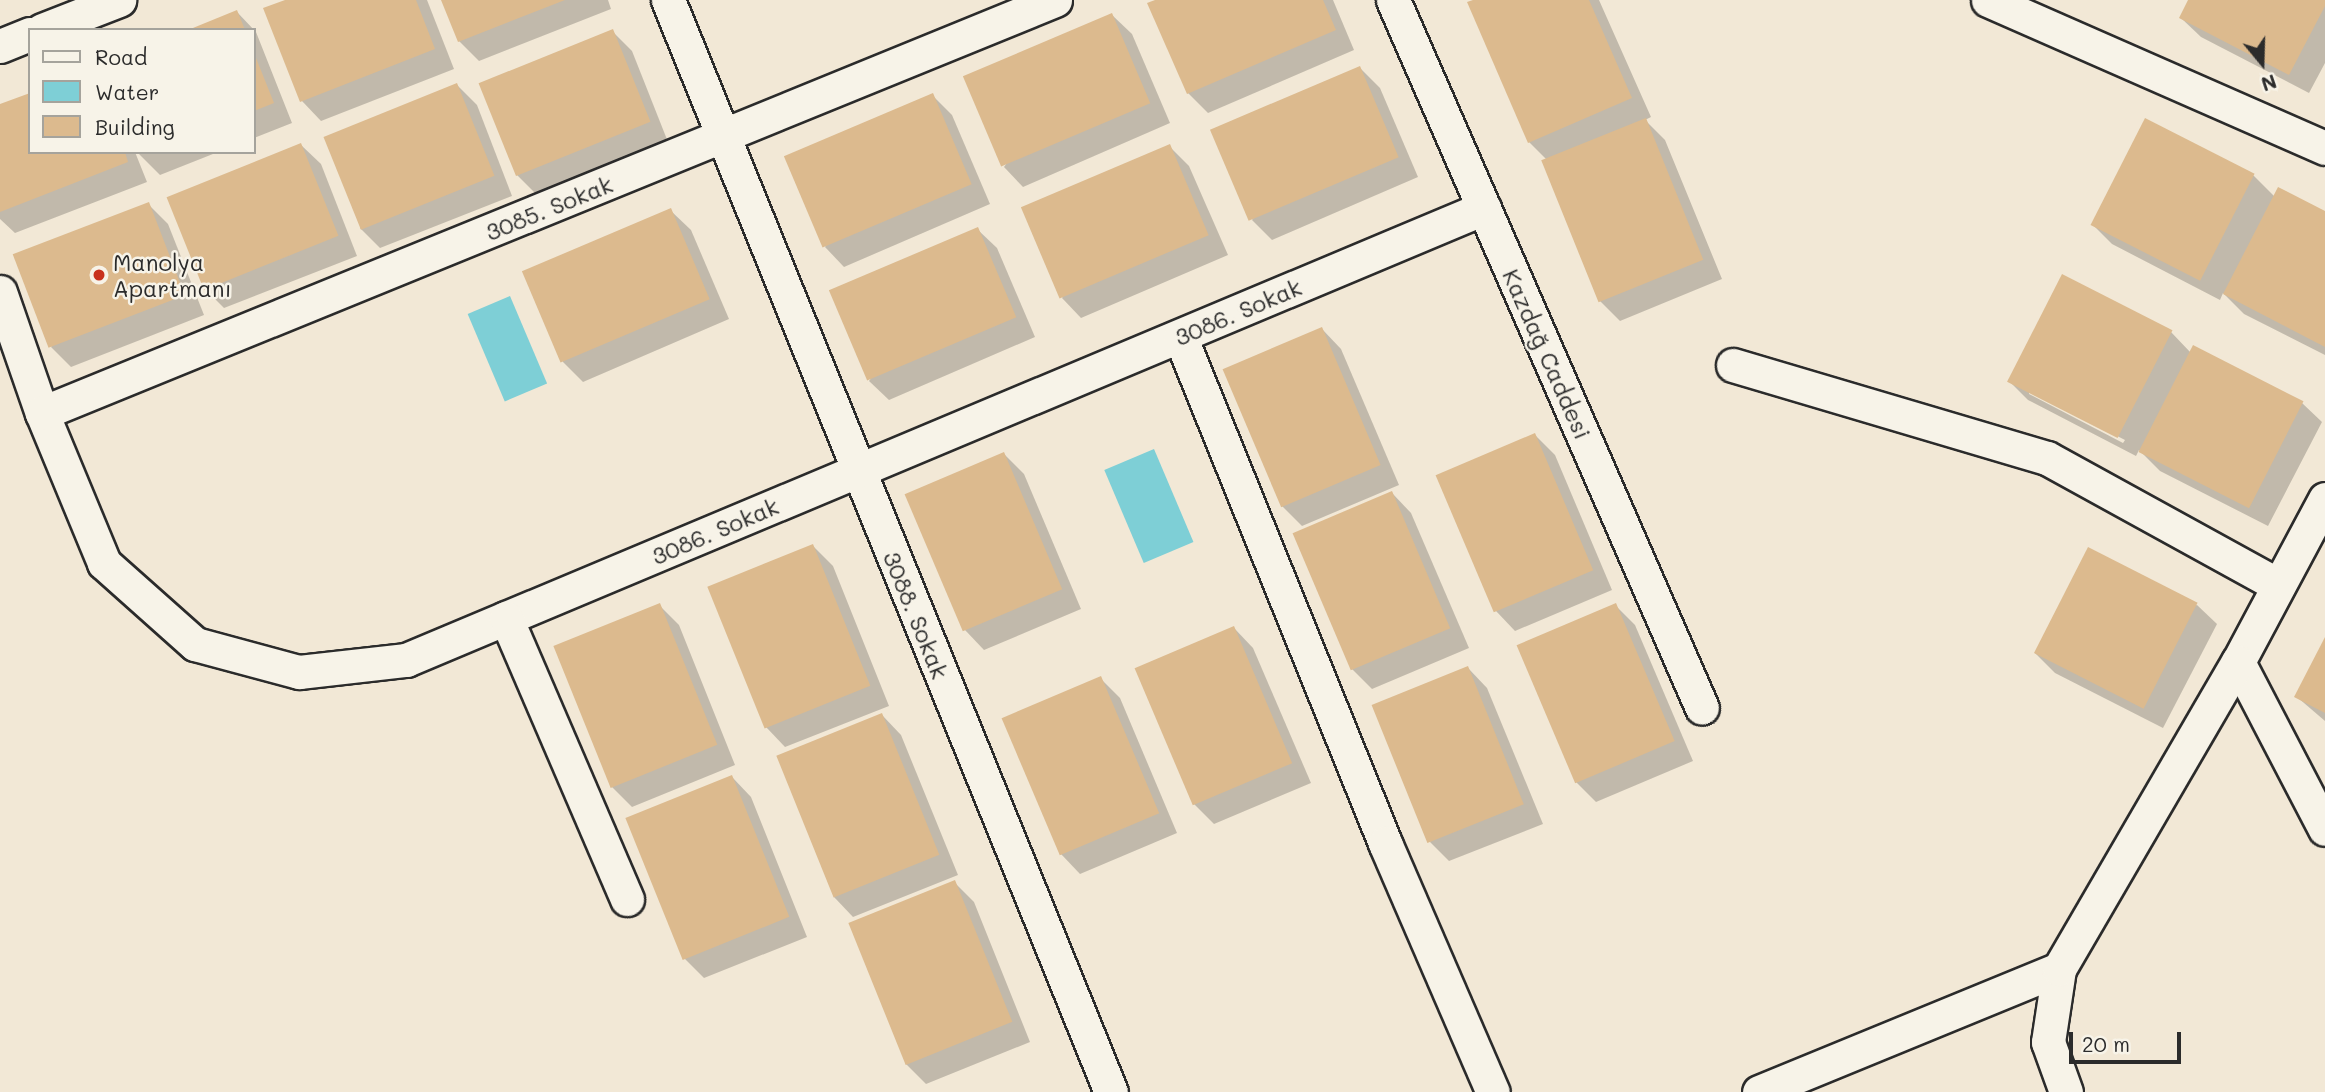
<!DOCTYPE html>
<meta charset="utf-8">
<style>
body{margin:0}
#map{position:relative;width:2325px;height:1092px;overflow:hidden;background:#f2e8d6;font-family:Mali,sans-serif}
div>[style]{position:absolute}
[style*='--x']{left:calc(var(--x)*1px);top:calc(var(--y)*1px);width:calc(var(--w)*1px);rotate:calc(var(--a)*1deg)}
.water>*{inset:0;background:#7ecfd6;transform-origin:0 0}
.shadow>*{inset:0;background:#0003}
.building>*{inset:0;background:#dcba8e;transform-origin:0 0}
.roads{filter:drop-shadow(2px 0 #2b2b2b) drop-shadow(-2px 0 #2b2b2b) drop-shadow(0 2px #2b2b2b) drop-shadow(0 -2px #2b2b2b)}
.street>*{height:33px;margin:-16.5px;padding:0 16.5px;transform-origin:16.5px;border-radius:16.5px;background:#f7f3e8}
.dots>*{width:19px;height:19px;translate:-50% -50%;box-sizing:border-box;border:4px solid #f7f3e8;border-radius:50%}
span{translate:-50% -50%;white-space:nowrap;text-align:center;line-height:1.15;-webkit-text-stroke:5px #f7f3e8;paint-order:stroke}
.street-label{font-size:23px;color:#2b2b2b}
.poi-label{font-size:23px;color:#2b2b2b}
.left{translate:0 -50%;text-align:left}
.legend{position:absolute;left:28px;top:28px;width:228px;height:126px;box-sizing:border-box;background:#f7f3e8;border:2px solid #a5a39c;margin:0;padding:9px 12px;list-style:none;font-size:21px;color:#2b2b2b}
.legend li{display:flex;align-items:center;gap:14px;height:35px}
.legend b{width:35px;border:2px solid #a5a39c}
.north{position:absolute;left:2227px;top:28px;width:70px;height:70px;-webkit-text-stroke:5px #f7f3e8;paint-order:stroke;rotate:161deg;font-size:19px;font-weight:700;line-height:28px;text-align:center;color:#2b2b2b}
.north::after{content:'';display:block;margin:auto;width:24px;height:32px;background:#2b2b2b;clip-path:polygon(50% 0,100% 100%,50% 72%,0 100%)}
.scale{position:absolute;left:2069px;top:1032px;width:112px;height:32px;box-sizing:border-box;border:4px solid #2b2b2b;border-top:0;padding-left:9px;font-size:21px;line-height:24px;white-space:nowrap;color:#2b2b2b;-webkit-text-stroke:5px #f7f3e8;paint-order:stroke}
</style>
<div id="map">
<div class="water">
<i style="left:510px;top:296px;width:95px;height:46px;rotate:67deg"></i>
<i style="left:1154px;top:449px;width:101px;height:54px;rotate:67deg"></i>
</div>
<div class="shadow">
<i style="clip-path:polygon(290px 0,427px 0,454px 69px,321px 121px,302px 101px)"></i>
<i style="clip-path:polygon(443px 0,608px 0,611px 9px,479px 61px,459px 41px)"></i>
<i style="clip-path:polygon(1159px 0,1333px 0,1354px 50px,1208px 113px,1188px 93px)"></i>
<i style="clip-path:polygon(1477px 0,1599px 0,1651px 117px,1645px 120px,1665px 140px,1722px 279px,1620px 321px,1600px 301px,1547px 160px,1529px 142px)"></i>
<i style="clip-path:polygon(2190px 0,2325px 0,2325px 63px,2309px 93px,2201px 37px,2181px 18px)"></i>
<i style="clip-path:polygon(237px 12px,256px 32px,292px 123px,254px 138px,254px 30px,192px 30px)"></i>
<i style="clip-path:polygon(1112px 15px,1132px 34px,1170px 123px,1023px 187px,1004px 167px)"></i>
<i style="clip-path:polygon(613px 32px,632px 51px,668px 142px,536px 194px,516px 174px)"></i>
<i style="clip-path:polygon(1360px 68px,1380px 88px,1418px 177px,1272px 240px,1252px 220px)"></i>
<i style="clip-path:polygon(457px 85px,477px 105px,512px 196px,380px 248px,360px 228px)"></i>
<i style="clip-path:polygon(932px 95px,952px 115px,990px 204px,844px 267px,825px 247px)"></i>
<i style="clip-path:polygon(0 106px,30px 152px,135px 152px,147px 182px,15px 233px,0 219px)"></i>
<i style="clip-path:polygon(2146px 120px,2254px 176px,2275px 197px,2325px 213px,2325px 355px,2244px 314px,2223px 293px,2220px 300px,2112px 244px,2092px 224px)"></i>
<i style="clip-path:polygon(301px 145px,321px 164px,357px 256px,224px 308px,204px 288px)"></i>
<i style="clip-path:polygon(1169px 146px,1189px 166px,1228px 255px,1081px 318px,1062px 298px)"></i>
<i style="clip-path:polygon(137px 152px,218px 152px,160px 175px)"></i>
<i style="clip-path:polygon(148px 204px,168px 224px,204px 315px,71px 367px,51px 347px)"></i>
<i style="clip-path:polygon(671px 211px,691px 230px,729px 319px,583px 382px,563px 362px,524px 273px)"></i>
<i style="clip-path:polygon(977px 229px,997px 248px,1035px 337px,889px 400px,869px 381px)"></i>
<i style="clip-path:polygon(1322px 329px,1341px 349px,1399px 485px,1302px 526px,1282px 506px)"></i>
<i style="clip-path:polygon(evenodd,2171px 332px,2191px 353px,2302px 403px,2322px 422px,2268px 526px,2160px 471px,2139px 450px,2136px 456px,2028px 400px,2008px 380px,2171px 332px,2029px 391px,2125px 440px,2123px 443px,2029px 394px,2029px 391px)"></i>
<i style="clip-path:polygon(1535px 435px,1555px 455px,1612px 590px,1515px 631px,1496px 611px,1438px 476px)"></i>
<i style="clip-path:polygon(1004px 454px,1024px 474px,1081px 609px,984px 650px,965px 630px)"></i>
<i style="clip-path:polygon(1392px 493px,1411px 513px,1469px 648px,1372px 689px,1352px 669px)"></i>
<i style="clip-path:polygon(813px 546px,833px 566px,889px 706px,785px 747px,766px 727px)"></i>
<i style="clip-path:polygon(659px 605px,679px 625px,735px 765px,632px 807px,612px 787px)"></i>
<i style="clip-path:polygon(1615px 605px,1635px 625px,1693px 761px,1596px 802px,1576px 782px)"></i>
<i style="clip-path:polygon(2197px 605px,2217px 624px,2163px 728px,2055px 673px,2035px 653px)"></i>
<i style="clip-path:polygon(1234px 628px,1253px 648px,1311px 783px,1214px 824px,1194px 804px)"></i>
<i style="clip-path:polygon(2325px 641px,2325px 721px,2297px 697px)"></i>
<i style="clip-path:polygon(1468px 668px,1487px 688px,1543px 824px,1449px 861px,1430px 842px)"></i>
<i style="clip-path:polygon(1100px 678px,1120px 698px,1177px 833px,1080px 874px,1061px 854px)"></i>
<i style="clip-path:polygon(882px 715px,901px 735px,958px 875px,853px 917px,834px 897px)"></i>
<i style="clip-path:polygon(732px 777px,751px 797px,807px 937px,704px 978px,684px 958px)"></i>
<i style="clip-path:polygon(954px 882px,974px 902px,1030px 1042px,926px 1084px,906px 1064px)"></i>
</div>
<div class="building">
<i style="clip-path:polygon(285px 0,416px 0,435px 49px,300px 102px,263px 8px)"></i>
<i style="clip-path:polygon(441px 0,565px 0,458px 42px)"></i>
<i style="clip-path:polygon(1155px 0,1323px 0,1336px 30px,1187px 94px,1147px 3px)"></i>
<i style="clip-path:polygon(1473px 0,1589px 0,1632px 98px,1528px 143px,1467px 2px)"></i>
<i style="clip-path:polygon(2188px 0,2325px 0,2325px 6px,2289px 75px,2179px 18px)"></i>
<i style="clip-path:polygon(237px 10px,245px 30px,188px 30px)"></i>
<i style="left:1112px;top:13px;width:98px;height:162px;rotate:67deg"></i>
<i style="left:613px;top:29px;width:100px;height:145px;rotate:68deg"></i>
<i style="clip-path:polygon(254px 53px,274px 103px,254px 111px)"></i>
<i style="left:1360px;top:66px;width:99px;height:163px;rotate:67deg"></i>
<i style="left:457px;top:83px;width:100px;height:144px;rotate:68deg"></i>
<i style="clip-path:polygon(30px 93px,30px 152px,125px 152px,128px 162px,0 212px,0 104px)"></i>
<i style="left:933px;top:93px;width:99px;height:162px;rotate:67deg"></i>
<i style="left:1646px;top:118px;width:153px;height:113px;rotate:68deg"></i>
<i style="left:2145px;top:118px;width:123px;height:120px;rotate:27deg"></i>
<i style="left:301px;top:143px;width:100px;height:145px;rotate:68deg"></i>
<i style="left:1170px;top:144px;width:99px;height:162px;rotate:67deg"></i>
<i style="clip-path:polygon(2278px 187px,2325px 211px,2325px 347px,2223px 294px)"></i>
<i style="left:149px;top:202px;width:100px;height:146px;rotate:69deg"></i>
<i style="left:671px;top:208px;width:99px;height:162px;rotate:67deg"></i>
<i style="left:978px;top:227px;width:98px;height:162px;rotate:67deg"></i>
<i style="left:2062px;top:274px;width:124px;height:121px;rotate:27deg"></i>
<i style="left:1322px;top:327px;width:150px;height:108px;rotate:67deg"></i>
<i style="left:2193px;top:345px;width:124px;height:120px;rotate:27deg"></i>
<i style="left:1535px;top:433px;width:149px;height:108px;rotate:67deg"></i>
<i style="left:1004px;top:452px;width:149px;height:108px;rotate:67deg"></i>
<i style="left:1392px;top:491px;width:149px;height:108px;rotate:67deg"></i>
<i style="left:813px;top:544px;width:153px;height:114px;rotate:68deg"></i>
<i style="left:2088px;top:547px;width:123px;height:119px;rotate:27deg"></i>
<i style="left:660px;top:603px;width:153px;height:115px;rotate:68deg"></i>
<i style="left:1616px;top:603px;width:150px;height:108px;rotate:67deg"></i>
<i style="left:1234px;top:626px;width:149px;height:108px;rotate:67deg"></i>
<i style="clip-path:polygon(2325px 637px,2325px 713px,2294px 697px)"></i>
<i style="left:1468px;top:666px;width:149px;height:104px;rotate:68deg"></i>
<i style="left:1101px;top:676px;width:149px;height:108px;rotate:67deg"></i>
<i style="left:882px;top:713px;width:153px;height:114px;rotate:68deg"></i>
<i style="left:732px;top:775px;width:153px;height:115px;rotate:68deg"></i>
<i style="left:955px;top:880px;width:153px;height:115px;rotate:68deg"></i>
</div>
<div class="roads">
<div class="street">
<i style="--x:668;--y:0;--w:1178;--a:67.92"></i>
<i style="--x:1393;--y:0;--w:772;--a:66.42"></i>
<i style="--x:1988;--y:0;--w:368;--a:23.7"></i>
<i style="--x:42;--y:30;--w:83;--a:-21.3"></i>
<i style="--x:0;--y:46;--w:32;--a:-22"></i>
<i style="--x:0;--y:292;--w:128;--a:70.9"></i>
<i style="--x:42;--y:413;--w:162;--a:67.5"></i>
<i style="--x:104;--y:563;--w:122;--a:41.7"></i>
<i style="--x:195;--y:644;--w:108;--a:15.1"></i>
<i style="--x:299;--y:672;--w:108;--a:-6.4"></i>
<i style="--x:406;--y:660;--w:1169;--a:-22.75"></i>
<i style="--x:1180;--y:336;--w:547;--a:67.98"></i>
<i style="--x:1385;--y:843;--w:271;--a:66.6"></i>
<i style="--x:1733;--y:365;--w:327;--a:16.5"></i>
<i style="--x:2047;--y:458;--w:264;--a:28.8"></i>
<i style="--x:42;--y:413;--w:1094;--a:-22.18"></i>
<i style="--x:2325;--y:499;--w:185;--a:118.1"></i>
<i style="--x:2238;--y:662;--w:188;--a:62.5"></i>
<i style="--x:506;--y:618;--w:306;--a:66.7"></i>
<i style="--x:1759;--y:1092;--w:324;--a:-22.3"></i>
<i style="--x:2066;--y:1092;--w:53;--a:-109.8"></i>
<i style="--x:2048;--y:1042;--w:74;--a:-81.4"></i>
<i style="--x:2059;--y:969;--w:355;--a:-59.8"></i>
</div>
</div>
<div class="dots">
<i style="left:99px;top:275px;background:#c8321e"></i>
</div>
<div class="street-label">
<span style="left:549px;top:208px;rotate:-22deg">3085. Sokak</span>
<span style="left:1238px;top:312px;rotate:-23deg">3086. Sokak</span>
<span style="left:1547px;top:354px;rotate:66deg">Kazdağ Caddesi</span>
<span style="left:715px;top:531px;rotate:-23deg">3086. Sokak</span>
<span style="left:916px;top:615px;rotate:68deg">3088. Sokak</span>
</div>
<div class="poi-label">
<span class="left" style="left:113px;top:275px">Manolya<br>Apartmanı</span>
</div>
<ul class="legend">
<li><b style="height:9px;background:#f7f3e8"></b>Road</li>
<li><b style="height:19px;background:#7ecfd6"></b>Water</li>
<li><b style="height:19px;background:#dcba8e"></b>Building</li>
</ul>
<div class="north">N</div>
<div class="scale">20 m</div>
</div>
